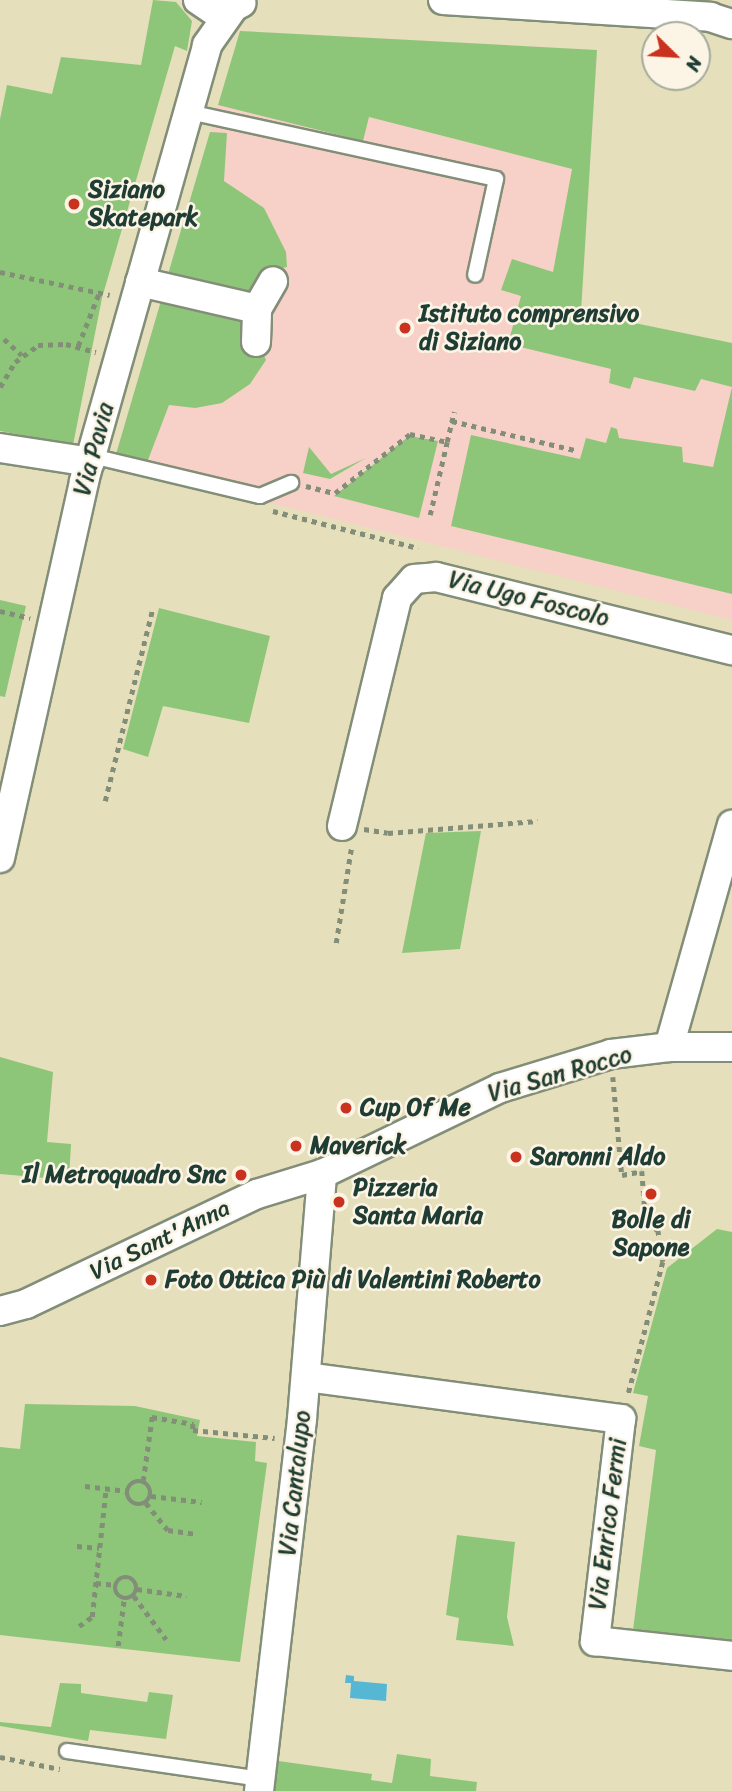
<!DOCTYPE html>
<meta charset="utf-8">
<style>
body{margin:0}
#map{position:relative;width:732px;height:1791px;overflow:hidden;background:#e6dfbb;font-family:Sriracha,sans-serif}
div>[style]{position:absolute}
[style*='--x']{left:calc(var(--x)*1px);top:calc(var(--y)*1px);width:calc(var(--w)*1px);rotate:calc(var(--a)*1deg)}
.built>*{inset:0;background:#f7d1c8}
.green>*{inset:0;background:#8ec679}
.water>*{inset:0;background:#55b7d4}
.path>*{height:4.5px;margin-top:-2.25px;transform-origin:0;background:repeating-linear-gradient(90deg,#828e78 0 5px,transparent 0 10px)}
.path>.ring{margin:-2.25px;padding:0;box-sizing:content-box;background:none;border:4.5px solid #828e78;border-radius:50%}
.roads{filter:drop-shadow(2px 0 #828e78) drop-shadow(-2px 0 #828e78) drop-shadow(0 2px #828e78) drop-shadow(0 -2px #828e78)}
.lane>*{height:14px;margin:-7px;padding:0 7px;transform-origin:7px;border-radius:7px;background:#fff}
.street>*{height:28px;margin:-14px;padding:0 14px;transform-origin:14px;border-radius:14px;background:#fff}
.dots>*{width:19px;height:19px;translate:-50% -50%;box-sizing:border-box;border:4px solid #fcf5e5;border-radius:50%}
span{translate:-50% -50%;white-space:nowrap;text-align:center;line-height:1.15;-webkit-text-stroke:5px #fcf5e5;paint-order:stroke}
.poi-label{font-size:24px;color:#1f3d34;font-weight:700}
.left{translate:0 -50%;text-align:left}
.right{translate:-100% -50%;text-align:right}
.street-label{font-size:24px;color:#1f3d34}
.north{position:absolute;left:641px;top:21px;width:70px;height:70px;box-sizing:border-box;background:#fcf5e5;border:2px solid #a4ab9e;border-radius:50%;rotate:114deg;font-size:19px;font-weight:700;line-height:28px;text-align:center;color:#1f3d34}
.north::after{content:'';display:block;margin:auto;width:24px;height:32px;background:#c8321e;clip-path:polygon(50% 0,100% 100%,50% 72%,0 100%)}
</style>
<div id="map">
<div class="built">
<i style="clip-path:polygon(240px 31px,597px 50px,581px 312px,732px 343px,732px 620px,113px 463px)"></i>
</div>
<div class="green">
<i style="clip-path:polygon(153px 0,176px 2px,192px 21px,187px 51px,175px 46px,102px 298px,73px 445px,0 431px,0 119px,7px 85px,52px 94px,61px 57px,141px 65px)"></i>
<i style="clip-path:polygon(240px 31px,597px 50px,581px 312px,732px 343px,732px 594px,451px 526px,471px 435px,580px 459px,586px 438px,606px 443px,611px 427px,617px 429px,619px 438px,682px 447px,683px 462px,713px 467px,732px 387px,701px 379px,695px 391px,634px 377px,630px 389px,609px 383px,611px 369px,508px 344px,521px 296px,501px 290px,512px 259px,553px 272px,572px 169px,369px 117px,363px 141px,218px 105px)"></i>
<i style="clip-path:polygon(210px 132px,227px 133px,224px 181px,264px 208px,286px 252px,287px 267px,268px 271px,250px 296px,166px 281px)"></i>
<i style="clip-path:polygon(163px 294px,245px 313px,266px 360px,250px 384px,222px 403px,195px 408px,169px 405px,145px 468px,114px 461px)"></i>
<i style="clip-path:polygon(409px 436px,438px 441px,419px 518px,334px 496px)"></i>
<i style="clip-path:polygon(309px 447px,331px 474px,366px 458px,330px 479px,303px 473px)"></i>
<i style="clip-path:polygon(0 600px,26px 606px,5px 697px,0 696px)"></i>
<i style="clip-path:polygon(159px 608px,270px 636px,249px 723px,163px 706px,148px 757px,123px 749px)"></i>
<i style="clip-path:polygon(481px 831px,460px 949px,402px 953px,426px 833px)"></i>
<i style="clip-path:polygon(0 1057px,53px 1072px,47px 1142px,71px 1144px,69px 1180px,0 1174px)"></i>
<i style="clip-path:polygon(717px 1229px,732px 1232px,732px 1642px,633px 1630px,656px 1450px,639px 1446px,648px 1396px,633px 1393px,667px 1268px)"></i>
<i style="clip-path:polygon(25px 1404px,135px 1406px,200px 1420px,197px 1436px,256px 1442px,255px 1461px,267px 1463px,240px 1662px,0 1635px,0 1447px,20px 1449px)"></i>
<i style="clip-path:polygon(457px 1535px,515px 1542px,507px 1617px,514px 1646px,456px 1640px,459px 1618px,446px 1615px)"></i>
<i style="clip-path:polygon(60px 1683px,81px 1684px,81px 1693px,147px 1702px,149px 1692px,173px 1695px,166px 1739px,90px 1730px,88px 1741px,0 1726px,0 1722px,51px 1727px)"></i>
<i style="clip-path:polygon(397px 1754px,431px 1759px,430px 1776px,477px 1782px,476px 1791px,267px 1791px,271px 1760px,372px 1774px,371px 1780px,392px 1783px)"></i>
</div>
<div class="water">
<i style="clip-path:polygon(346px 1675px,354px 1676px,354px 1681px,387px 1684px,386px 1701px,350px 1698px,351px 1683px,345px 1683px)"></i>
</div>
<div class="path">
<i style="--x:0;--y:272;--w:112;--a:11.8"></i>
<i style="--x:4;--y:339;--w:24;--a:42"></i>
<i style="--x:78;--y:346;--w:57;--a:-68.4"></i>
<i style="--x:0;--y:387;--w:29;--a:-59"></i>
<i style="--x:15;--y:362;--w:29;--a:-36"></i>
<i style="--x:38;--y:345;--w:28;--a:-2"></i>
<i style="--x:66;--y:344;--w:31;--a:15"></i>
<i style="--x:452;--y:421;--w:126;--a:13.3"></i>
<i style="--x:306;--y:486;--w:30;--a:14"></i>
<i style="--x:335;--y:493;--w:95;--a:-38.2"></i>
<i style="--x:410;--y:434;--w:38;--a:12"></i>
<i style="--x:447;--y:442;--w:31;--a:-77"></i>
<i style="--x:273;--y:511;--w:150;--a:14.3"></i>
<i style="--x:430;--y:515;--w:75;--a:-76.9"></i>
<i style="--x:0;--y:611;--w:31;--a:13"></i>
<i style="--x:105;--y:801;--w:196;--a:-76.1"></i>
<i style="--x:364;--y:829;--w:24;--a:9"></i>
<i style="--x:388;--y:833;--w:150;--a:-4.6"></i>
<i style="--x:336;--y:943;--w:95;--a:-80.9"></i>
<i style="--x:613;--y:1077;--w:98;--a:84.8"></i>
<i style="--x:622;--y:1175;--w:20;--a:-11"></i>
<i style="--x:642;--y:1171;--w:53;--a:85.7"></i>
<i style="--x:646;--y:1224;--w:13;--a:27"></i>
<i style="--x:658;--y:1230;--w:32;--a:81"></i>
<i style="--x:663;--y:1262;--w:138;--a:104.7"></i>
<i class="ring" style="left:127px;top:1481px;width:19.5px;height:19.5px"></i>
<i style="--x:143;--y:1481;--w:65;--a:-82"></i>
<i style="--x:152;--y:1417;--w:42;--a:9.7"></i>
<i style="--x:193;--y:1424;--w:6;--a:90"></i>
<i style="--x:193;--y:1430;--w:82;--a:5.6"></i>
<i style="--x:85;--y:1486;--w:43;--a:6.6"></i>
<i style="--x:151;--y:1496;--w:51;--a:6.7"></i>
<i style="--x:146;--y:1503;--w:35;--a:51"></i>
<i style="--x:168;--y:1530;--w:28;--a:8"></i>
<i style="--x:77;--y:1546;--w:22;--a:5"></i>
<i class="ring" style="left:115px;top:1577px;width:17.5px;height:17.5px"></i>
<i style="--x:96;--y:1583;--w:20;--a:6"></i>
<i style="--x:137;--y:1589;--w:50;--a:8"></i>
<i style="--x:134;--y:1596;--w:54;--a:53.3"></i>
<i style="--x:79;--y:1626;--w:16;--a:-35"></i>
<i style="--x:92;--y:1617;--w:130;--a:-83.8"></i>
<i style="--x:118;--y:1646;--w:47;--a:-82.7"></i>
<i style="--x:0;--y:1757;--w:61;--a:11.3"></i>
</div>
<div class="roads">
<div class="lane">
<i style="--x:189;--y:112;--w:314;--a:12.3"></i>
<i style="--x:496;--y:179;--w:98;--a:102.3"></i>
<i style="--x:92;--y:456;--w:173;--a:13.4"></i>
<i style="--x:260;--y:496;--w:34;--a:-23"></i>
<i style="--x:67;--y:1751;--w:196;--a:8.2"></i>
</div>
<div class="street">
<i style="--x:198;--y:0;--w:25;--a:34"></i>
<i style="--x:219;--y:14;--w:25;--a:-26"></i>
<i style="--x:443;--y:0;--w:268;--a:3.6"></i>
<i style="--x:710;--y:17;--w:23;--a:18"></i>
<i style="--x:140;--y:282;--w:120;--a:13"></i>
<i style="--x:256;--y:342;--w:33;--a:-88"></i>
<i style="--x:257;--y:309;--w:32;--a:-60"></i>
<i style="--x:0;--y:448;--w:91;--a:8.8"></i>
<i style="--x:342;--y:826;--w:235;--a:-76.4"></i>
<i style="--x:397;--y:598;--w:25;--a:-48"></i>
<i style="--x:414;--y:579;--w:22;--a:-5"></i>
<i style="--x:436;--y:577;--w:305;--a:13.9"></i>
<i style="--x:0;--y:858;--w:386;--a:-77.4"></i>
<i style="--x:84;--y:481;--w:453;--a:-74.2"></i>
<i style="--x:207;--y:45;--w:42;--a:-54.8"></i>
<i style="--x:669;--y:1047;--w:231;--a:-74.2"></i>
<i style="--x:0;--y:1311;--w:27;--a:-15"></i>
<i style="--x:26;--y:1304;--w:256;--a:-25.5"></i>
<i style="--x:257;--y:1194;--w:68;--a:-17.1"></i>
<i style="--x:322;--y:1174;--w:198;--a:-25.8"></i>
<i style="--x:500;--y:1088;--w:116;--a:-17"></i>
<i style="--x:611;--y:1054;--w:58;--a:-6.9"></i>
<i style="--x:669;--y:1047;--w:63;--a:0"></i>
<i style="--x:306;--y:1377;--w:318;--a:7.6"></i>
<i style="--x:621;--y:1419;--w:224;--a:96.7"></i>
<i style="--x:595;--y:1641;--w:138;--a:6.2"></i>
<i style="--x:259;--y:1791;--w:374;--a:-83.4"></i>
<i style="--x:302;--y:1419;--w:246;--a:-85.3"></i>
</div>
</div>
<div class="dots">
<i style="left:74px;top:204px;background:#c8321e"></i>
<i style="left:405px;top:328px;background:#c8321e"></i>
<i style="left:346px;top:1108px;background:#c8321e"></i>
<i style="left:296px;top:1146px;background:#c8321e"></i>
<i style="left:516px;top:1157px;background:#c8321e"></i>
<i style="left:241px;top:1175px;background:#c8321e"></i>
<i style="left:651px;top:1194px;background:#c8321e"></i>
<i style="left:339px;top:1202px;background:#c8321e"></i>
<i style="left:151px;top:1280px;background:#c8321e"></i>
</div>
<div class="poi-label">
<span class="left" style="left:88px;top:204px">Siziano<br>Skatepark</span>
<span class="left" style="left:419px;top:328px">Istituto comprensivo<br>di Siziano</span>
<span class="left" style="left:360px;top:1108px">Cup Of Me</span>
<span class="left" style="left:310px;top:1146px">Maverick</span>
<span class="left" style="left:530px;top:1157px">Saronni Aldo</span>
<span class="right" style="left:227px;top:1175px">Il Metroquadro Snc</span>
<span class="left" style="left:353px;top:1202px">Pizzeria<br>Santa Maria</span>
<span style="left:651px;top:1234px">Bolle di<br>Sapone</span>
<span class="left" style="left:165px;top:1280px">Foto Ottica Più di Valentini Roberto</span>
</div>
<div class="street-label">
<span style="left:94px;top:449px;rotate:-75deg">Via Pavia</span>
<span style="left:529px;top:599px;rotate:14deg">Via Ugo Foscolo</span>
<span style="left:560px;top:1074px;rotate:-16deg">Via San Rocco</span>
<span style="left:160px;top:1240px;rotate:-26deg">Via Sant'Anna</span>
<span style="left:295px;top:1483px;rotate:-84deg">Via Cantalupo</span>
<span style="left:608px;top:1524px;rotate:-83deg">Via Enrico Fermi</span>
</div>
<div class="north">N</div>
</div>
